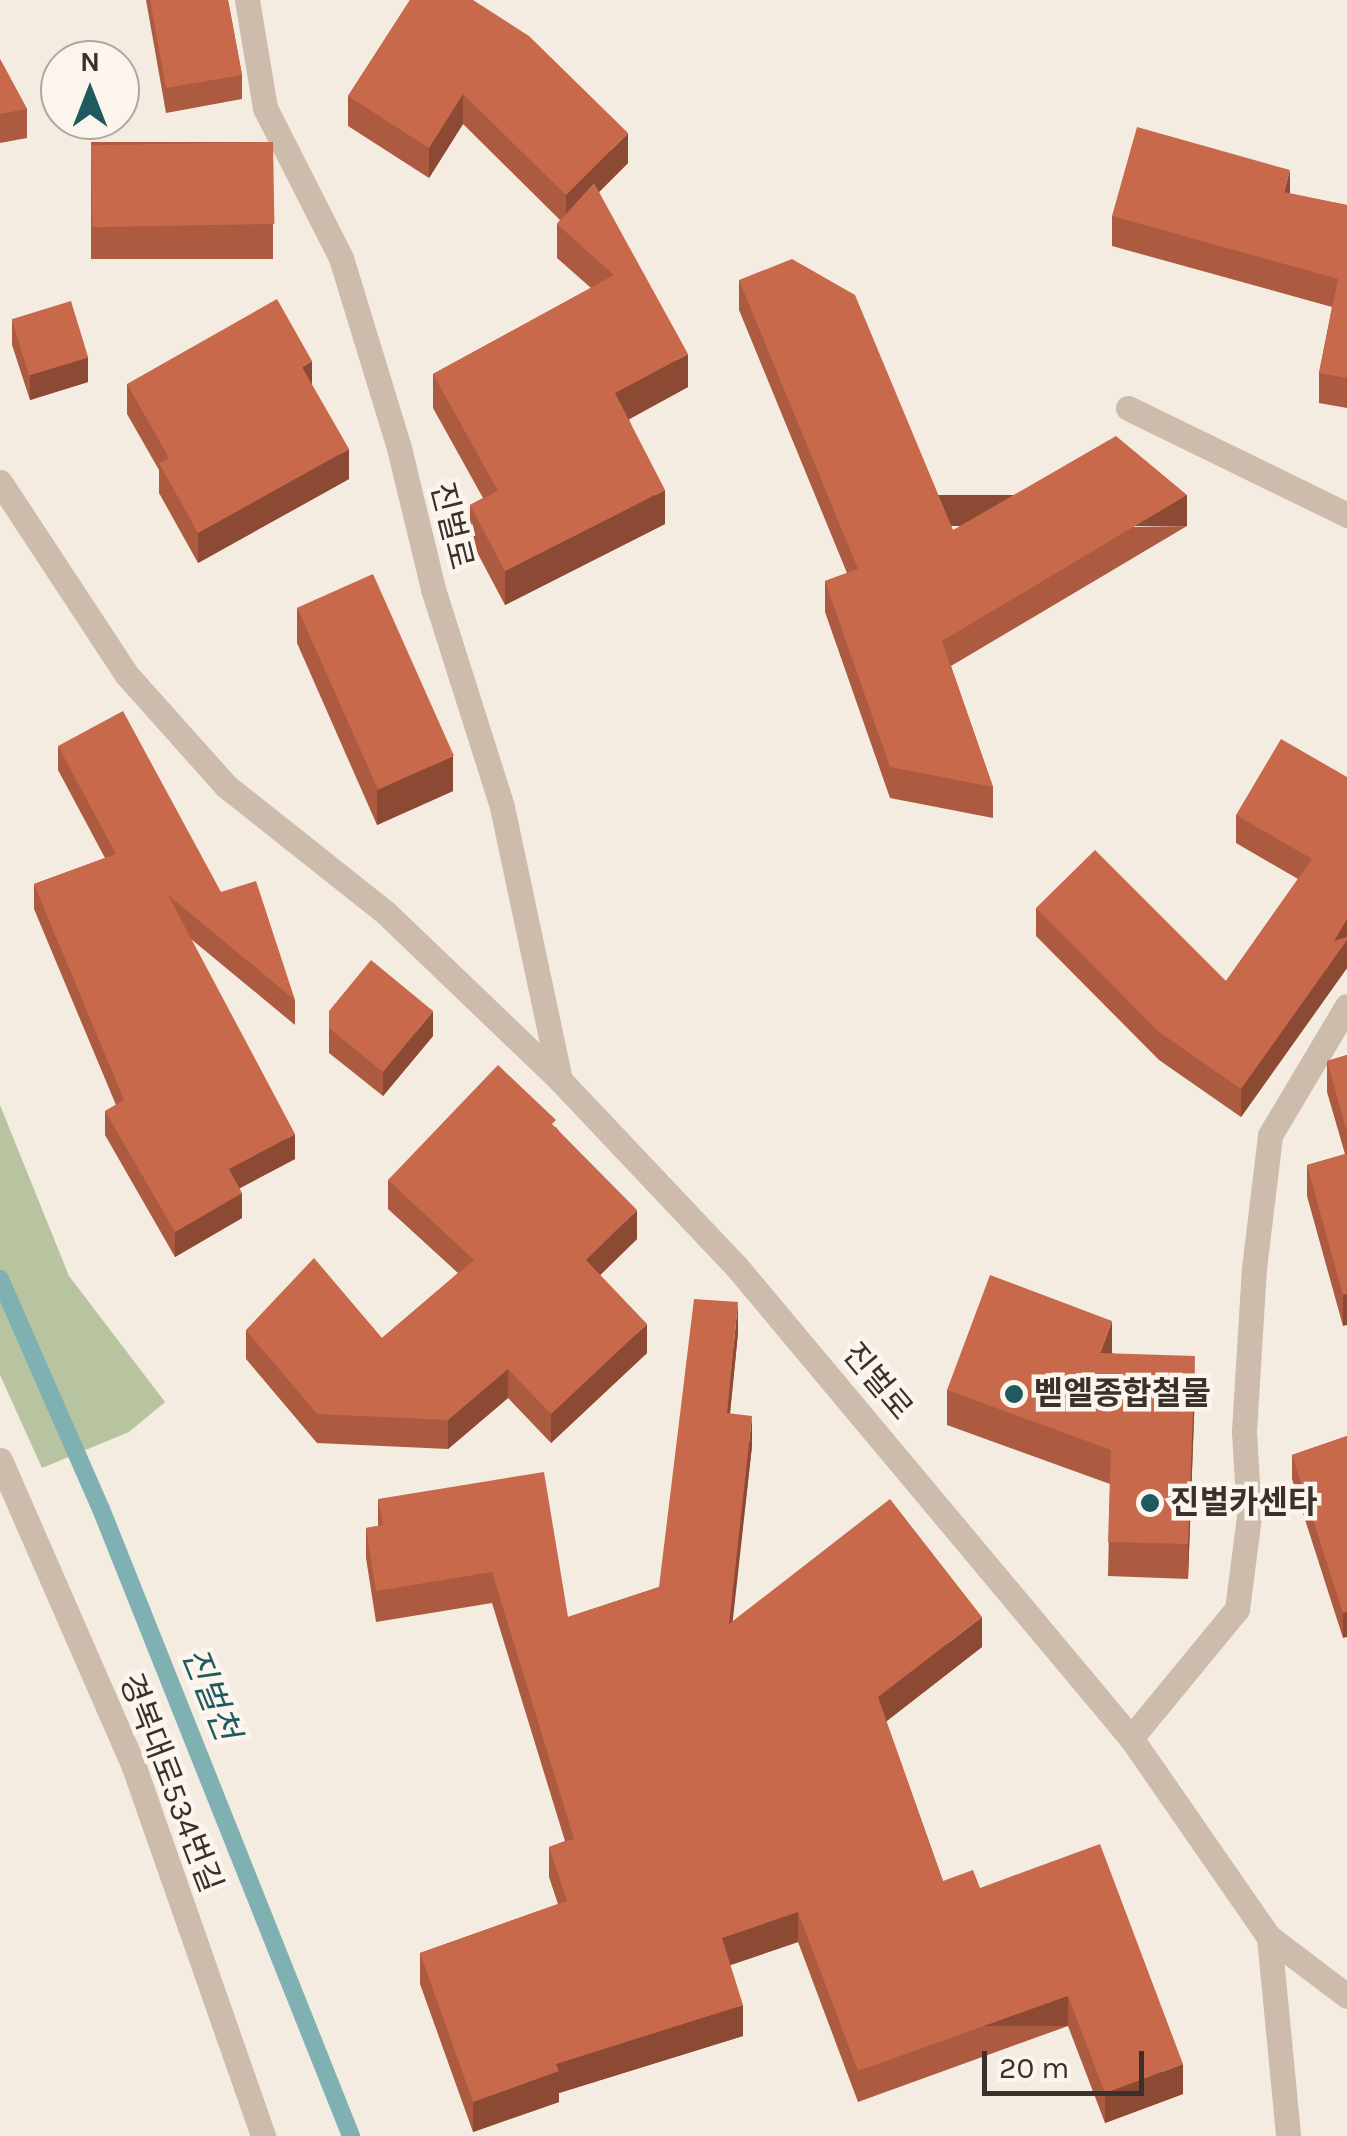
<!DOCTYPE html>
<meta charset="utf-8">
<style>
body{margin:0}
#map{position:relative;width:1347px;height:2136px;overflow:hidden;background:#f4ebe1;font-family:Karla,"Noto Sans KR",sans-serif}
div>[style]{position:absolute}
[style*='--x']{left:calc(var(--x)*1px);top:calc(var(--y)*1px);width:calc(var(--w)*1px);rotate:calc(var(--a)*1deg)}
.green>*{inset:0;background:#b8c4a0}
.stream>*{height:18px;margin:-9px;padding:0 9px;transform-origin:9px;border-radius:9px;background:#7fb0b2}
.lane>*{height:25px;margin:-12.5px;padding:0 12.5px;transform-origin:12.5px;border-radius:12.5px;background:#cdbbac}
.street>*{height:25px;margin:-12.5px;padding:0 12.5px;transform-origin:12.5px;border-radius:12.5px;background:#cdbbac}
.wall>*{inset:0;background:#ac5a40;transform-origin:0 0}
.shaded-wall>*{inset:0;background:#8c4a34;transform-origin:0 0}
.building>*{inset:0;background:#c8694b;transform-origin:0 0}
.dots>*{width:28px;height:28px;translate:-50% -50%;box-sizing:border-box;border:5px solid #fbf5ee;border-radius:50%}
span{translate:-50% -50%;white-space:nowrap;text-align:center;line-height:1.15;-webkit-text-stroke:9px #fbf5ee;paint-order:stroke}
.street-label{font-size:32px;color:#3b302b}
.poi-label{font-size:32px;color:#3b302b;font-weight:700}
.left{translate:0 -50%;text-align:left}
.water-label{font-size:35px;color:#1f5a5e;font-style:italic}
.north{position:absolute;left:40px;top:40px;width:100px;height:100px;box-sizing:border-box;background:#fbf5ee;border:2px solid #aea6a0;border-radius:50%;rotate:0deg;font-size:28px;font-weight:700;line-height:40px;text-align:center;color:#3b302b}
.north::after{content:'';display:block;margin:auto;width:35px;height:45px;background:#1f5a5e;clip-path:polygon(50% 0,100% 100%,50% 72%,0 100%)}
.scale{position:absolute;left:982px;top:2051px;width:162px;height:45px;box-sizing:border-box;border:5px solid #3b302b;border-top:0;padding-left:12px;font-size:30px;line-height:35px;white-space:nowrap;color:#3b302b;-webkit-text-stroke:8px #fbf5ee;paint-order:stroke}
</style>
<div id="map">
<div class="green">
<i style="clip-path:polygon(0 1105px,69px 1276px,165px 1402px,129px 1432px,42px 1468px,0 1375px)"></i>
</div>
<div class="stream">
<i style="--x:0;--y:1279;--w:251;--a:66.3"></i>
<i style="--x:101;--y:1509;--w:675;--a:68.26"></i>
</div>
<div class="lane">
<i style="--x:247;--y:0;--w:109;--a:80.5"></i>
<i style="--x:265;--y:108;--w:168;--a:63.1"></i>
<i style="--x:341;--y:258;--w:199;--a:73"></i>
<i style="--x:399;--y:448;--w:145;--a:76.4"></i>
<i style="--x:433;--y:589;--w:229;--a:72.4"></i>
<i style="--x:502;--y:807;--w:279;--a:78"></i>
<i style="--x:1128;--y:408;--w:244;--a:26"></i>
<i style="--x:0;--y:1460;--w:335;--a:66.4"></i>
<i style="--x:134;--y:1767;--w:391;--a:70.7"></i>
<i style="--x:1131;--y:1738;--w:167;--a:-50.6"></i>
<i style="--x:1237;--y:1609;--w:94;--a:-82.6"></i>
<i style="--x:1249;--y:1516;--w:85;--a:-93.4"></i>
<i style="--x:1244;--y:1431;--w:163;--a:-86.5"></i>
<i style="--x:1254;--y:1268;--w:134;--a:-83.1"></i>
<i style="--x:1270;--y:1135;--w:150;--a:-59.2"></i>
</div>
<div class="street">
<i style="--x:0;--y:482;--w:230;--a:56.7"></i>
<i style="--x:126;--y:674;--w:150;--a:48.2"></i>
<i style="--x:226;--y:786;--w:204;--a:38.4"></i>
<i style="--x:386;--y:913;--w:241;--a:43.8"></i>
<i style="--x:560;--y:1080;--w:256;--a:46.6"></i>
<i style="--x:736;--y:1266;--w:615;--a:50.08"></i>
<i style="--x:1131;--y:1738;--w:242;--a:55.3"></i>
<i style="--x:1269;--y:1937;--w:98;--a:37.1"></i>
<i style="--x:1269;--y:1937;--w:200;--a:84.5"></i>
</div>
<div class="wall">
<i style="clip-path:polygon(146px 0,228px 0,242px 75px,242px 99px,166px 113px)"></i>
<i style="clip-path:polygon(410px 0,628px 163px,599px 192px,688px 387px,629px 419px,665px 524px,505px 605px,470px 539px,470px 505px,483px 498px,433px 408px,433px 374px,591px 288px,557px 258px,557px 224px,560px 220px,463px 124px,429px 178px,348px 126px,348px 96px)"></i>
<i style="clip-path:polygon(0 59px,27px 109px,27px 138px,0 143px)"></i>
<i style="left:273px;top:142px;width:117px;height:182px;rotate:90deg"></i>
<i style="clip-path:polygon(1290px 194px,1347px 205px,1347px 408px,1319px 403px,1319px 373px,1332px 307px,1112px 246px,1112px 216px)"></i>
<i style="clip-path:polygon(739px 280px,953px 530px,1187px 526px,951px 666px,993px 787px,993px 818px,890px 798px,825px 612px,825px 581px,847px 573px,739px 310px)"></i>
<i style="clip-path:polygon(12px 320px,88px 382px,30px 400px,12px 345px)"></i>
<i style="clip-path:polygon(127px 384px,312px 385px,349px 479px,198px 563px,159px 493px,159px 470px,127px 414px)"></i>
<i style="clip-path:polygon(297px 608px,453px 791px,377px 825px,297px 643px)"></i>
<i style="clip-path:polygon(58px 746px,221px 892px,295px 1000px,295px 1025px,191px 939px,295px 1159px,239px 1188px,242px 1218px,175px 1257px,105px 1135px,105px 1111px,116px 1105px,34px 909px,34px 884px,105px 858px,58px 770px)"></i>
<i style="clip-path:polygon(1347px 777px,1347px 968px,1241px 1117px,1159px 1060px,1036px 936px,1036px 908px,1226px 981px,1298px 879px,1236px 843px,1236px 815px)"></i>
<i style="clip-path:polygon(329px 1011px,433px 1036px,383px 1096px,329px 1053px)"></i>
<i style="clip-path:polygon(1347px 1055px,1347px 1325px,1343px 1326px,1307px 1196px,1307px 1165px,1345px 1154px,1327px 1092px,1327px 1061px)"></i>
<i style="clip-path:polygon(556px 1127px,637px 1239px,600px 1275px,647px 1353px,551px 1443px,508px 1398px,448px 1449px,317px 1443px,246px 1359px,246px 1330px,382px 1338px,458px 1273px,388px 1209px,388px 1180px)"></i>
<i style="clip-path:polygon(738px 1333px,730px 1413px,752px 1446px,732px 1621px,982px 1647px,886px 1721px,943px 1881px,980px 1888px,1183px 2094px,1105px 2123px,1068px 2026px,858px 2102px,798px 1942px,730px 1965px,743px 2036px,559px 2093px,559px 2102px,473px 2132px,420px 1984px,420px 1953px,558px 1904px,549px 1877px,549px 1847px,565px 1841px,492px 1603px,376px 1622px,366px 1558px,366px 1528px,378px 1526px,378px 1499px,568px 1617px,659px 1587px)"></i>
<i style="clip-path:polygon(1112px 1353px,1195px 1391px,1188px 1579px,1108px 1576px,1110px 1484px,947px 1425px,947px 1390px)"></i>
<i style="clip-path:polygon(1347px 1436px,1347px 1637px,1343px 1638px,1292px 1479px,1292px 1455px)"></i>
</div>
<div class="shaded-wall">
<i style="clip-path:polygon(463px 94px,463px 124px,429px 178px,429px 148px)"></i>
<i style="clip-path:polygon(628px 133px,628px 163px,566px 225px,566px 195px)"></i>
<i style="clip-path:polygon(1290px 170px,1290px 200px,1284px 192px)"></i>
<i style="clip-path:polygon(688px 354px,688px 387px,615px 427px,615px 393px)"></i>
<i style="clip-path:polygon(88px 357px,88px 382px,30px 400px,30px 375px)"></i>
<i style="clip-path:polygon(312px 361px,312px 391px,302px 367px)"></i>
<i style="clip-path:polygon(349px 449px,349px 479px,198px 563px,198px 533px)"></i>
<i style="clip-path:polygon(665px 490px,665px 524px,505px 605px,505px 571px)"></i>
<i style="left:1187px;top:495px;width:31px;height:285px;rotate:90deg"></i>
<i style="clip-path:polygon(453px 756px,453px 791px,377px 825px,377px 790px)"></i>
<i style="clip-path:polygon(1347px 919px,1347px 968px,1241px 1117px,1241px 1089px)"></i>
<i style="clip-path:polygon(433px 1011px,433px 1036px,383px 1096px,383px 1072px)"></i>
<i style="clip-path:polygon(295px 1134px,295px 1159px,229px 1194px,229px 1169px)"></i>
<i style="clip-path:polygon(242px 1193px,242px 1218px,175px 1257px,175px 1232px)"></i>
<i style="clip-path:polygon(637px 1210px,637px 1239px,586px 1289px,586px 1260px)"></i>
<i style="left:1347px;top:1294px;width:31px;height:4px;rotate:90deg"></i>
<i style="clip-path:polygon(738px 1302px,738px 1333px,727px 1443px,727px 1413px)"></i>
<i style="clip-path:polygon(1112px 1321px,1112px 1355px,1100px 1353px)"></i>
<i style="clip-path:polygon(647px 1324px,647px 1353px,551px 1443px,551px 1414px)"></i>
<i style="clip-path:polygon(1195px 1356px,1195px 1391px,1188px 1579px,1188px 1544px)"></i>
<i style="clip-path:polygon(508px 1369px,508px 1398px,448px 1449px,448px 1420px)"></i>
<i style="clip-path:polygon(752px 1416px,752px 1446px,729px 1655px,729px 1624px)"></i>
<i style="left:1347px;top:1612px;width:25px;height:4px;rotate:90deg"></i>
<i style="clip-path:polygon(982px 1617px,982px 1647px,878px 1728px,878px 1697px)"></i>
<i style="clip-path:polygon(798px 1912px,798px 1942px,722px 1968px,722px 1938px)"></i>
<i style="left:1068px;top:1996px;width:30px;height:223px;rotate:90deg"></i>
<i style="clip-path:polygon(743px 2005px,743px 2036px,559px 2093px,559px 2102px,473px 2132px,473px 2102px,556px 2064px)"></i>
<i style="clip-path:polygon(1183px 2064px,1183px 2094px,1105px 2123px,1105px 2093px)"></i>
</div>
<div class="building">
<i style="clip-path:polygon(150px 0,228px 0,242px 75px,166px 88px)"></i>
<i style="clip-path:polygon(410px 0,473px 0,529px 36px,628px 133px,566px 195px,463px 94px,429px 148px,348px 96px)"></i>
<i style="clip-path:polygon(0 59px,27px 109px,0 114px)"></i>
<i style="clip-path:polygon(1137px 127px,1290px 170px,1284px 192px,1347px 205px,1347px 378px,1319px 373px,1338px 279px,1112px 216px)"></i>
<i style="left:273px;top:142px;width:82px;height:182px;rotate:89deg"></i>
<i style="clip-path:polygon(594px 183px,688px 354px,615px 393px,665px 490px,505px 571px,470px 505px,498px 491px,433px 374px,614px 275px,557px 224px)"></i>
<i style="clip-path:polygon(792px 259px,855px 295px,953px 530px,1116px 436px,1187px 495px,942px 641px,993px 787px,890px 767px,825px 581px,858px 569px,739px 280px)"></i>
<i style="clip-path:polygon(277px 299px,312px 361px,302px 367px,349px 449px,198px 533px,159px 463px,169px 458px,127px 384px)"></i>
<i style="left:71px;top:301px;width:59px;height:62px;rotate:73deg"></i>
<i style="left:373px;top:574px;width:199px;height:83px;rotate:66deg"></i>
<i style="clip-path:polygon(123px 711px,221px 892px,256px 881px,295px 1000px,168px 895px,295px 1134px,229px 1169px,242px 1193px,175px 1232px,105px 1111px,124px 1100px,34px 884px,116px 854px,58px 746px)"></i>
<i style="clip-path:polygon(1281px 739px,1347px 777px,1347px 919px,1334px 941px,1347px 937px,1347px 940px,1241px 1089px,1159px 1032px,1036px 908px,1095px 850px,1226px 981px,1312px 859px,1236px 815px)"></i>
<i style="clip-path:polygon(371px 960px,433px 1011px,383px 1072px,329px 1028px,329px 1011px)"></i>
<i style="clip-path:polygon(1347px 1055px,1347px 1132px,1327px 1061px)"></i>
<i style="clip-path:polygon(498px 1065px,556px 1120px,552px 1124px,637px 1210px,586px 1260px,647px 1324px,551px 1414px,508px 1369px,448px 1420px,317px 1414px,246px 1330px,314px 1258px,382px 1338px,474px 1260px,388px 1180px)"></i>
<i style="clip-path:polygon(1347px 1154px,1347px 1294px,1343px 1295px,1307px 1165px)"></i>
<i style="clip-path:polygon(990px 1275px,1112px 1321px,1100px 1353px,1195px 1356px,1188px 1544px,1108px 1542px,1111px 1450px,947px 1390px)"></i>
<i style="clip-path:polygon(694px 1299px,738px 1302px,727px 1413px,752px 1416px,729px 1624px,890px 1499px,982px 1617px,878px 1697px,943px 1881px,973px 1870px,980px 1888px,1100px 1844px,1183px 2064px,1105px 2093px,1068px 1996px,858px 2071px,798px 1912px,722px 1938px,743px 2005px,556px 2064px,559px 2071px,473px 2102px,420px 1953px,567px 1901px,549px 1847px,574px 1839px,492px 1572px,376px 1591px,366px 1528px,383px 1525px,378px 1499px,544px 1472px,568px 1617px,659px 1587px)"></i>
<i style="clip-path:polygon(1347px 1436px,1347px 1612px,1343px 1613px,1292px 1455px)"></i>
</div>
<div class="dots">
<i style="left:1014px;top:1394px;background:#1f5a5e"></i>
<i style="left:1150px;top:1503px;background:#1f5a5e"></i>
</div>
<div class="street-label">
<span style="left:451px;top:526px;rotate:76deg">진벌로</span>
<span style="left:877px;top:1382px;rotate:50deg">진벌로</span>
<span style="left:170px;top:1783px;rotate:69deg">경복대로534번길</span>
</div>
<div class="poi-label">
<span class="left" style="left:1034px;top:1394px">벧엘종합철물</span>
<span class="left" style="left:1170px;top:1503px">진벌카센타</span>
</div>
<div class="water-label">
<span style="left:210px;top:1694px;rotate:68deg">진벌천</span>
</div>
<div class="north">N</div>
<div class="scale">20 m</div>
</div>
